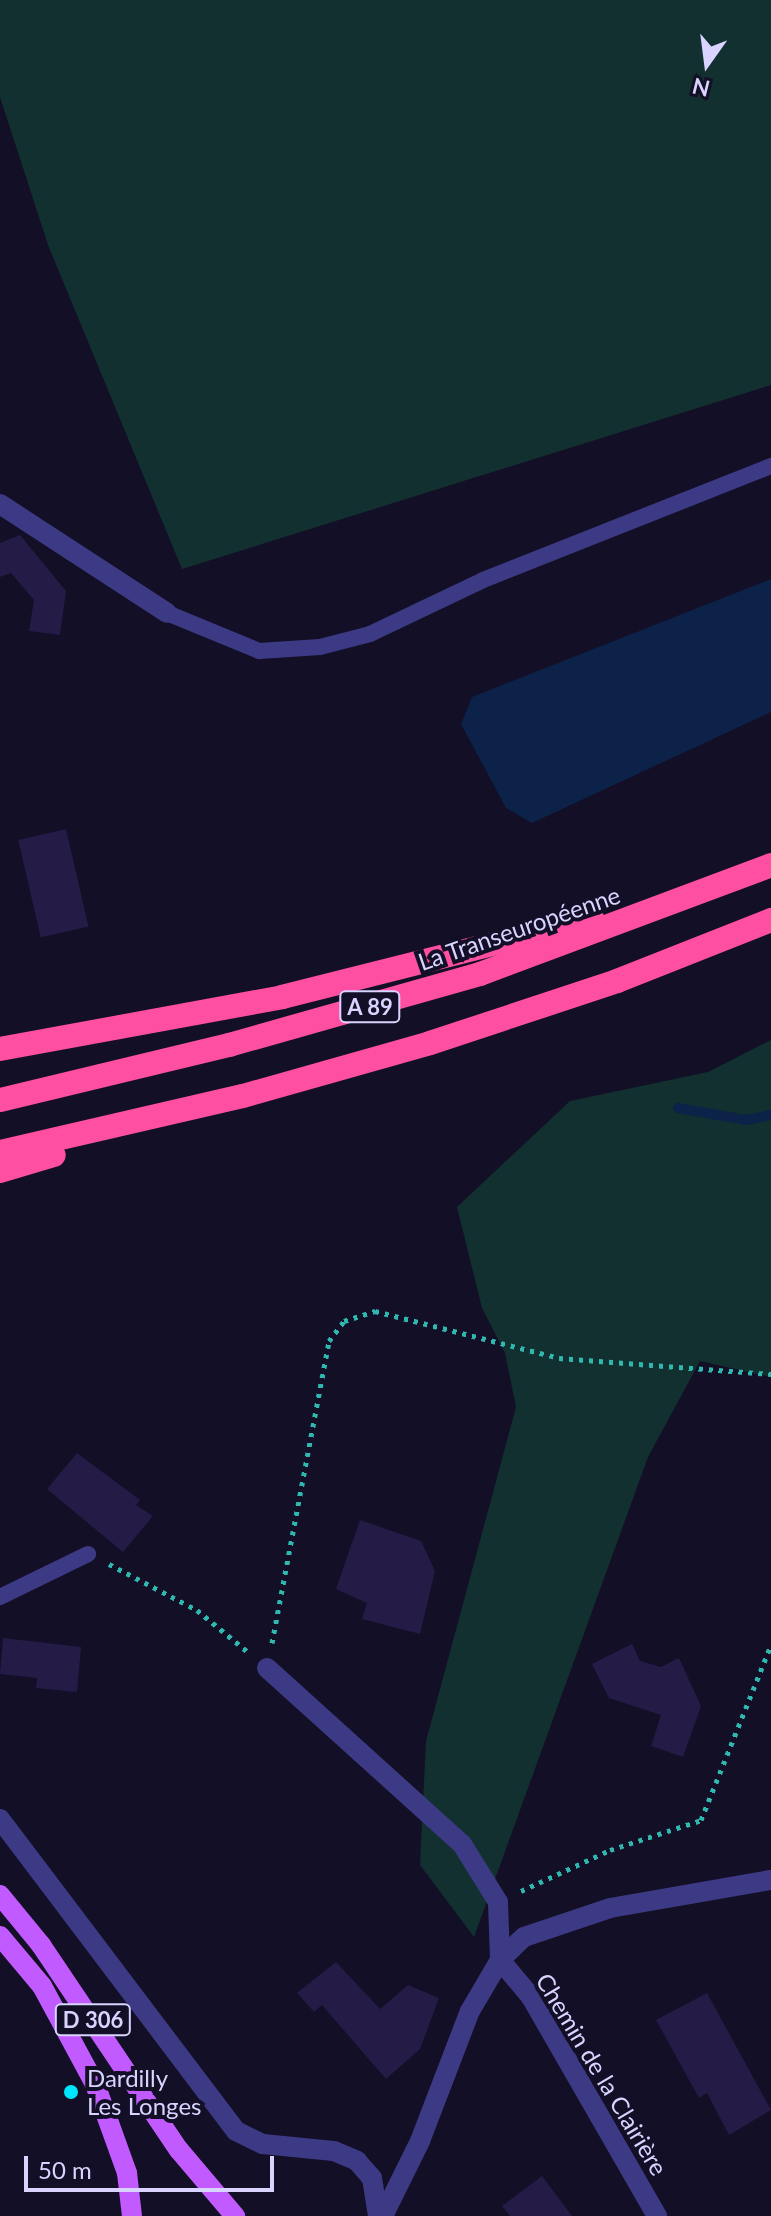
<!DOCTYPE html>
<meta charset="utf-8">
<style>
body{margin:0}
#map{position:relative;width:771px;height:2216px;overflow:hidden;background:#130f26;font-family:Lato,sans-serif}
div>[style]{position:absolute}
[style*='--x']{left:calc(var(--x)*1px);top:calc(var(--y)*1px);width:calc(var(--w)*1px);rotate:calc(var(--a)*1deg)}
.green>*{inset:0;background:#12302f}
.water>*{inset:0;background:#0c2248}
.stream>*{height:10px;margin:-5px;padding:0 5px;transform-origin:5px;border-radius:5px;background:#0c2248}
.building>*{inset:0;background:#241b47;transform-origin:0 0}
.path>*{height:5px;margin-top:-2.5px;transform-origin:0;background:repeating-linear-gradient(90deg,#2fb8b0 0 4px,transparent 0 10px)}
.service>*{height:16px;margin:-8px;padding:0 8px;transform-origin:8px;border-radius:8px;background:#3d3a85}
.minor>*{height:20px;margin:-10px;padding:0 10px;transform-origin:10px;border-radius:10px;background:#3d3a85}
.primary>*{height:20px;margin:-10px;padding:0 10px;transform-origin:10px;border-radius:10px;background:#c25bff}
.motorway>*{height:24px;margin:-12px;padding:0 12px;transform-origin:12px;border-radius:12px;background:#ff4fa3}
.dots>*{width:22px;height:22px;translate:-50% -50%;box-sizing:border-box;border:4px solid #130f26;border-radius:50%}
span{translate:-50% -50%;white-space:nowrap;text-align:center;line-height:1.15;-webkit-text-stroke:8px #130f26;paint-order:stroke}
.shield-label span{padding:2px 6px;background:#130f26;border:2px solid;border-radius:6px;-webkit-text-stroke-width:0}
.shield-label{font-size:22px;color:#d9d4ff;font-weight:700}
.street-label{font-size:24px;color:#d9d4ff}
.poi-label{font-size:24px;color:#d9d4ff}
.left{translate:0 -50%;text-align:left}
.north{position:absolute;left:667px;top:24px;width:80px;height:80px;-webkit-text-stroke:6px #130f26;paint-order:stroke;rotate:194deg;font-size:22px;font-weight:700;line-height:32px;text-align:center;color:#d9d4ff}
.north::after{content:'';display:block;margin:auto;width:28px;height:36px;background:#d9d4ff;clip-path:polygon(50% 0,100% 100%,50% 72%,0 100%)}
.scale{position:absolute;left:24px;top:2156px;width:250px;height:36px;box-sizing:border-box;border:4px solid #d9d4ff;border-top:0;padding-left:10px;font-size:24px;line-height:28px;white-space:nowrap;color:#d9d4ff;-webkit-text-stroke:6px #130f26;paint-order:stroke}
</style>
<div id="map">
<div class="green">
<i style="clip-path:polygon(0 0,771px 0,771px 385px,182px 569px,48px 245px,0 97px)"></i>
<i style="clip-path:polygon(771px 1040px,771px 1377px,700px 1361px,648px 1457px,474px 1937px,420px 1865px,426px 1741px,516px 1407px,505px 1353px,482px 1308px,457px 1207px,570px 1101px,708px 1072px)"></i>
</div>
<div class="water">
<i style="clip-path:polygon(771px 579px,771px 712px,532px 823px,506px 808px,461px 724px,472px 697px)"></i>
</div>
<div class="stream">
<i style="--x:678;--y:1108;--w:69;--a:10"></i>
<i style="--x:746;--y:1120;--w:25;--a:-11"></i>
</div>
<div class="building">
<i style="clip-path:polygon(20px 535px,66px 591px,60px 635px,29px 631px,34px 600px,11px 573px,0 577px,0 543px)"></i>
<i style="left:66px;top:829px;width:100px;height:49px;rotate:77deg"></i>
<i style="clip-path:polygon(77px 1453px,140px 1500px,136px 1505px,153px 1516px,123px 1552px,47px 1489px)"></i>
<i style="clip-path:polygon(360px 1520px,421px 1541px,435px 1571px,420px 1634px,362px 1619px,367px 1603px,336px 1589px)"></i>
<i style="clip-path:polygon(3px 1638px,81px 1647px,77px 1692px,36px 1688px,37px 1678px,0 1674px)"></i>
<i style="clip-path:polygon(632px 1644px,640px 1661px,661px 1667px,679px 1658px,701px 1706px,683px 1757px,651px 1746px,661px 1715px,609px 1698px,592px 1664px)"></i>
<i style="clip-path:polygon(336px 1962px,380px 2009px,408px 1985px,439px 1998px,420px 2049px,386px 2079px,322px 2005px,314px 2012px,297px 1993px)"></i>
<i style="clip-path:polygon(707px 1993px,771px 2110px,729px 2135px,707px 2093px,699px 2098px,656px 2020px)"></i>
<i style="clip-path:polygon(542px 2176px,572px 2216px,510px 2216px,502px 2206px)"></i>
</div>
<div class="path">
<i style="--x:109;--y:1564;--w:99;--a:27.6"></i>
<i style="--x:197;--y:1610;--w:66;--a:39.5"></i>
<i style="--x:272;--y:1643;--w:307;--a:-79.3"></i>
<i style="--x:329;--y:1341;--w:25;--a:-53"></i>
<i style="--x:344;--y:1321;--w:33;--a:-18"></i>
<i style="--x:375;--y:1311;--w:190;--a:14.3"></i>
<i style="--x:559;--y:1358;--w:213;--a:4.3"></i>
<i style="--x:521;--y:1891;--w:98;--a:-24.7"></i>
<i style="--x:610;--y:1850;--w:96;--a:-18.2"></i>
<i style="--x:701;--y:1820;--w:188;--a:-68.2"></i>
</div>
<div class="service">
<i style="--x:167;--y:613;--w:100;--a:22.4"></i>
<i style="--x:259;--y:651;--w:61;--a:-3.8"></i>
<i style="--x:320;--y:647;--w:52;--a:-14.6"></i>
<i style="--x:370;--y:634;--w:125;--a:-25.5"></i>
<i style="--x:483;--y:580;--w:310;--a:-21.6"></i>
<i style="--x:0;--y:1597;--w:98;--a:-26"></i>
</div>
<div class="minor">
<i style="--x:0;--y:504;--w:199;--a:33.1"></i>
<i style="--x:267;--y:1668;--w:263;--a:42.1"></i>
<i style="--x:462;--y:1844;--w:68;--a:58.2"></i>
<i style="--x:498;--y:1902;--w:58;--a:88"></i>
<i style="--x:500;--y:1960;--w:48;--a:50"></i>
<i style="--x:531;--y:1997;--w:253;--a:60.1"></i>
<i style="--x:0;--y:1819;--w:391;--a:52.9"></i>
<i style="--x:236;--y:2131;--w:30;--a:26"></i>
<i style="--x:263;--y:2144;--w:71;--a:5.6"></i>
<i style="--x:334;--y:2151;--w:25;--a:23"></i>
<i style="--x:357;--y:2161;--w:23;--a:49"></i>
<i style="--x:372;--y:2178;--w:38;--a:81"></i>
<i style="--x:383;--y:2216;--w:84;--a:-63.7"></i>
<i style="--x:420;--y:2141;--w:139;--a:-69"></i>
<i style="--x:470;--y:2011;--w:59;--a:-59.5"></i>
<i style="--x:500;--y:1960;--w:33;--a:-44"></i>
<i style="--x:524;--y:1937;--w:91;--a:-18.6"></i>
<i style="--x:610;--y:1908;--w:163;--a:-9.9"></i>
</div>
<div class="primary">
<i style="--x:0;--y:1895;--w:65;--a:50.6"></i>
<i style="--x:41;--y:1945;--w:247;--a:56.1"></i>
<i style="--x:179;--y:2150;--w:87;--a:49.7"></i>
<i style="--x:0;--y:1936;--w:65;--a:50"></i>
<i style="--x:42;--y:1986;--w:111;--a:61.6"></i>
<i style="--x:95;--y:2084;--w:95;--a:70.2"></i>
<i style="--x:127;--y:2173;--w:43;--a:83.4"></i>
</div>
<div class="motorway">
<i style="--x:0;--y:1049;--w:287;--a:-10.4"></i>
<i style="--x:282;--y:997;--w:320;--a:-14.1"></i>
<i style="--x:0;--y:1100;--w:236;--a:-13.5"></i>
<i style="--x:229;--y:1045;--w:261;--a:-15.8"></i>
<i style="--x:480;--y:974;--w:311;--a:-20.5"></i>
<i style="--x:0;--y:1152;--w:249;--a:-13"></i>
<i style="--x:243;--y:1096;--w:194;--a:-15.8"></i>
<i style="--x:430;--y:1043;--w:197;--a:-18.3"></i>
<i style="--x:617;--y:981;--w:166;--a:-21.6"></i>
<i style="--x:0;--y:1171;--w:56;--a:-16.5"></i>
</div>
<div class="dots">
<i style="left:71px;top:2092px;background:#00e5ff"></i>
</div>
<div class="shield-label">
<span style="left:370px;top:1007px">A 89</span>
<span style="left:93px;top:2020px">D 306</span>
</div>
<div class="street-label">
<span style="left:519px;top:928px;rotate:-19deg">La Transeuropéenne</span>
<span style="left:602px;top:2074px;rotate:59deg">Chemin de la Clairière</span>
</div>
<div class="poi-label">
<span class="left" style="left:87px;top:2092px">Dardilly<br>Les Longes</span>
</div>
<div class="north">N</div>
<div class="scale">50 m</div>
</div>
